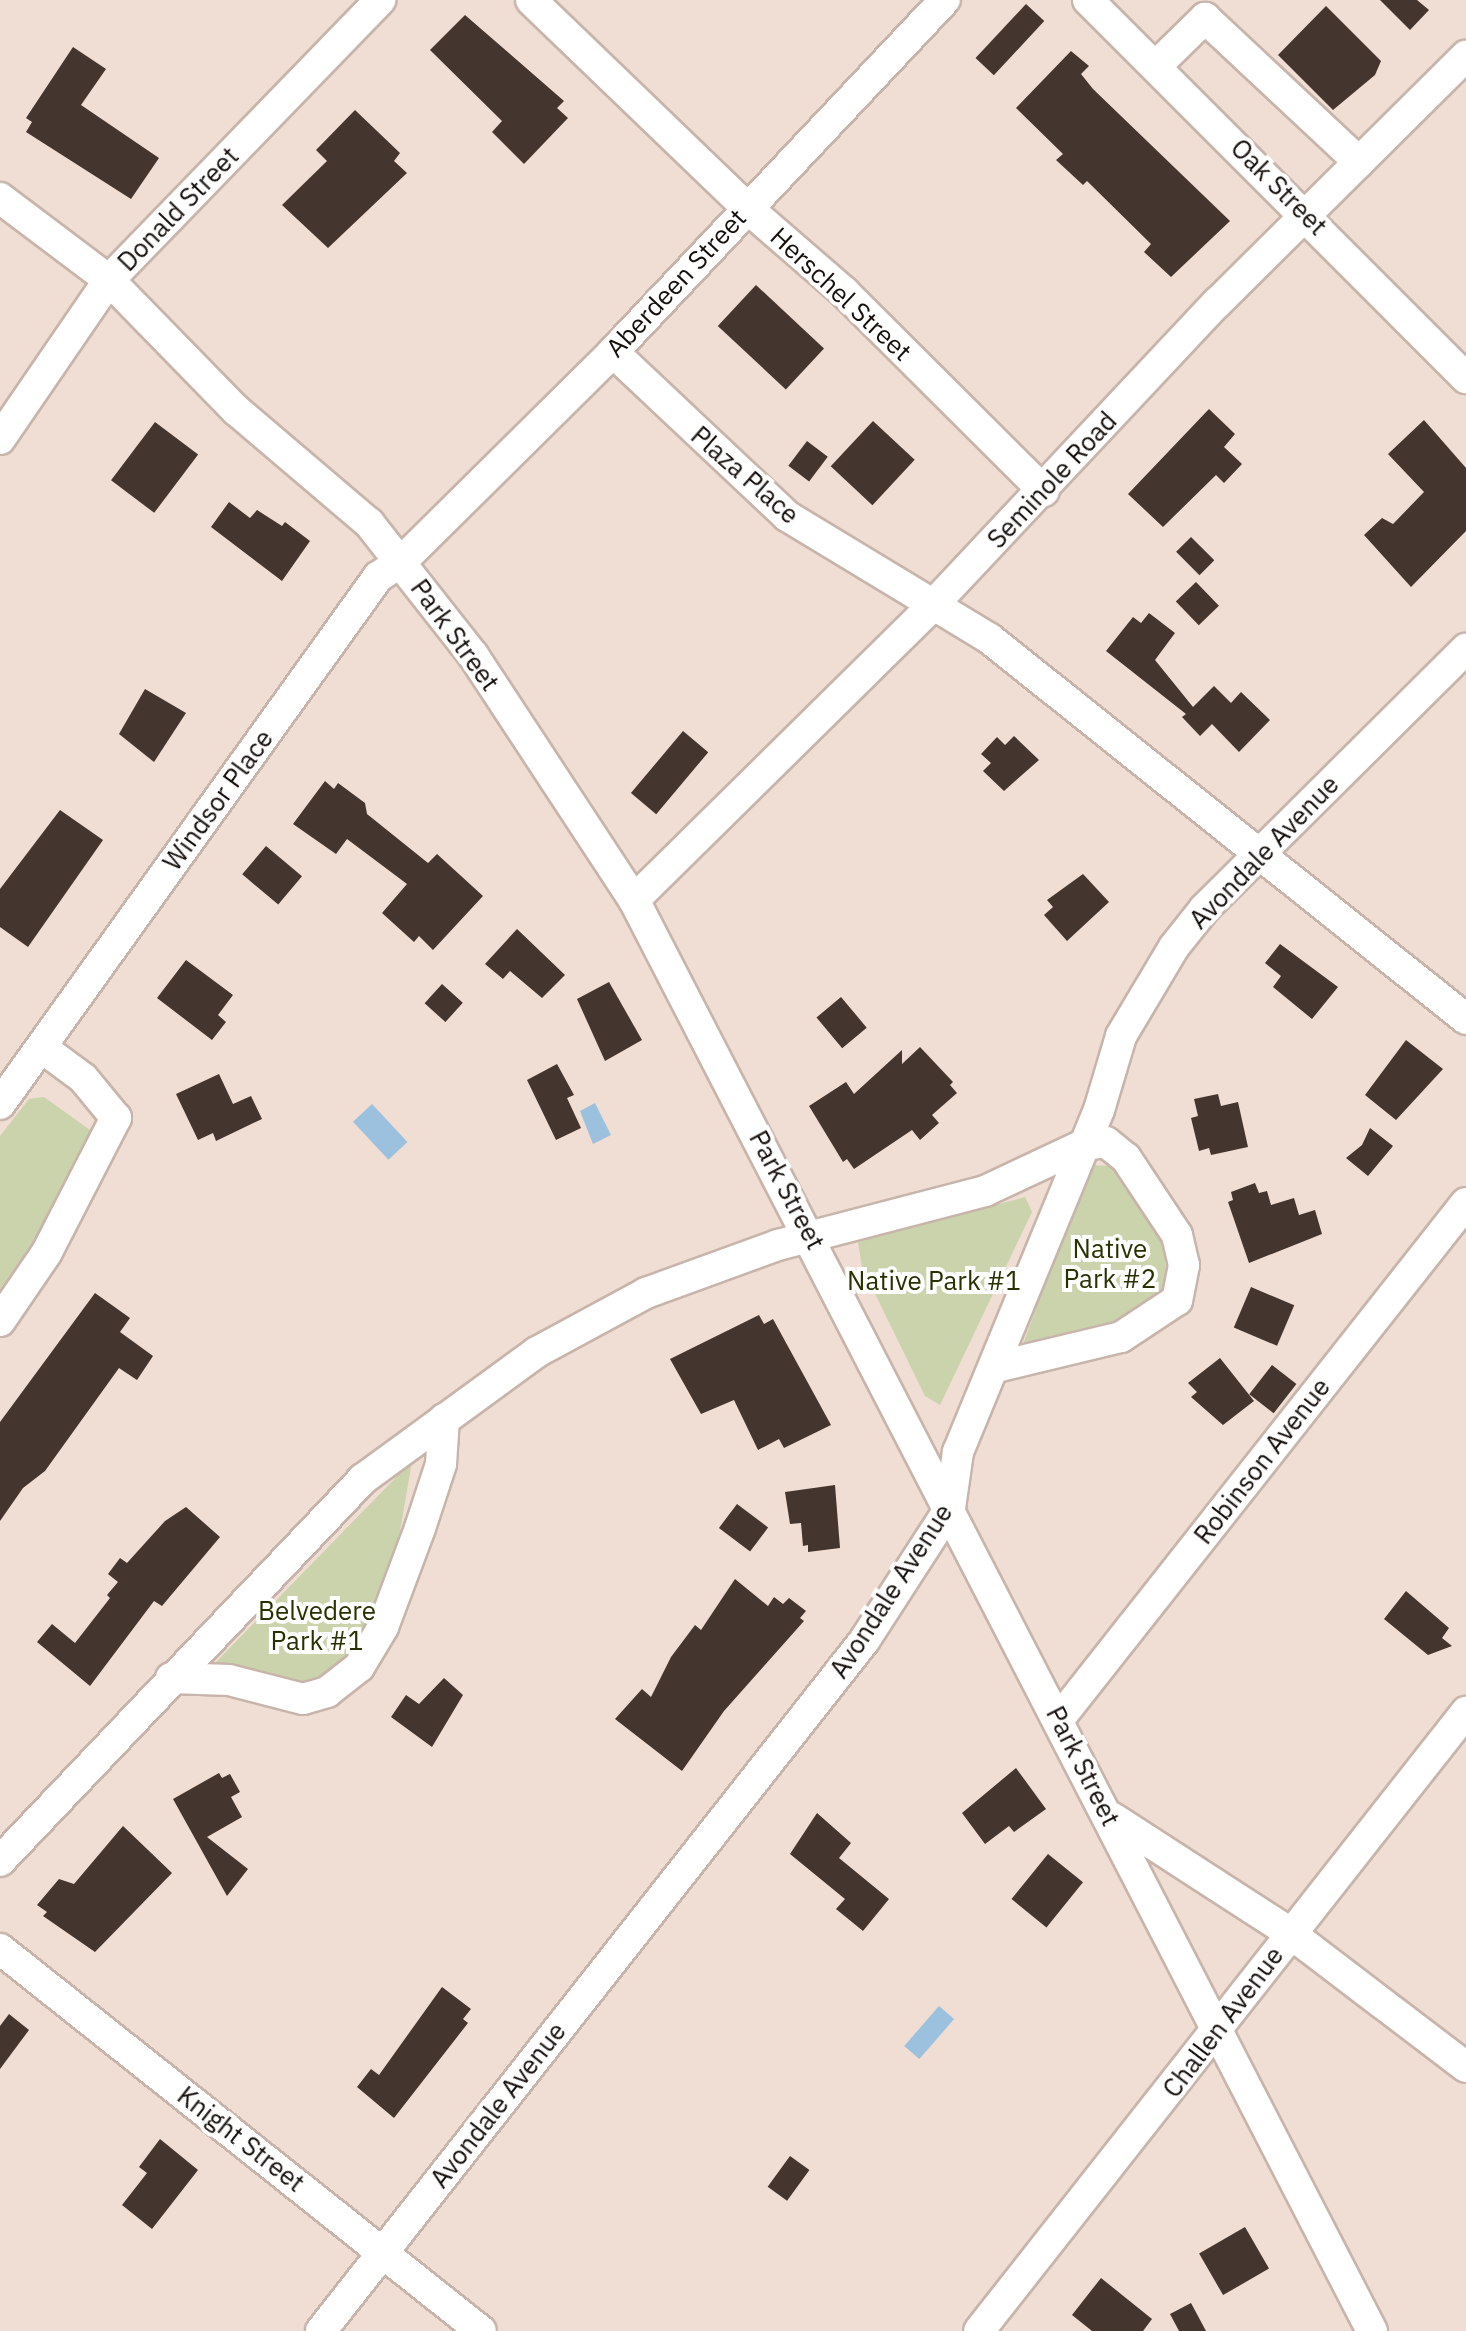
<!DOCTYPE html>
<style>
body{margin:0}
#map{position:relative;width:1466px;height:2331px;overflow:hidden;background:#f0ddd3;font-family:"IBM Plex Sans",sans-serif}
div>[style]{position:absolute}
[style*='--x']{left:calc(var(--x)*1px);top:calc(var(--y)*1px);width:calc(var(--w)*1px);rotate:calc(var(--a)*1deg)}
.green>*{inset:0;background:#cad3ab}
.water>*{inset:0;background:#9cc1de;transform-origin:0 0}
.building>*{inset:0;background:#44352e;transform-origin:0 0}
.roads{filter:drop-shadow(2px 0 #c7b5ab) drop-shadow(-2px 0 #c7b5ab) drop-shadow(0 2px #c7b5ab) drop-shadow(0 -2px #c7b5ab)}
.minor>*{height:30px;margin:-15px;padding:0 15px;transform-origin:15px;border-radius:15px;background:#fff}
span{translate:-50% -50%;white-space:nowrap;text-align:center;line-height:1.15;-webkit-text-stroke:8px #fff;paint-order:stroke}
.street-label{font-size:26px;color:#150f0c}
.park-label{font-size:26px;color:#2a3100}
</style>
<div id="map">
<div class="green">
<i style="clip-path:polygon(44px 1097px,90px 1130px,95px 1140px,90px 1163px,0 1289px,0 1136px,29px 1099px)"></i>
<i style="clip-path:polygon(1088px 1165px,1114px 1166px,1163px 1240px,1167px 1279px,1155px 1304px,1113px 1324px,1022px 1347px)"></i>
<i style="clip-path:polygon(1025px 1197px,1032px 1212px,940px 1405px,925px 1396px,862px 1267px,858px 1242px)"></i>
<i style="clip-path:polygon(412px 1461px,397px 1549px,379px 1605px,354px 1657px,333px 1674px,298px 1684px,261px 1679px,216px 1662px)"></i>
</div>
<div class="water">
<i style="clip-path:polygon(595px 1103px,611px 1135px,593px 1144px,580px 1111px)"></i>
<i style="left:372px;top:1104px;width:52px;height:26px;rotate:47deg"></i>
<i style="left:939px;top:2006px;width:20px;height:53px;rotate:41deg"></i>
</div>
<div class="building">
<i style="clip-path:polygon(1380px 0,1417px 0,1429px 10px,1410px 30px)"></i>
<i style="left:1026px;top:4px;width:25px;height:74px;rotate:43deg"></i>
<i style="clip-path:polygon(1326px 6px,1381px 61px,1375px 75px,1333px 110px,1278px 55px)"></i>
<i style="clip-path:polygon(465px 15px,564px 101px,557px 108px,568px 118px,524px 164px,492px 132px,502px 121px,430px 50px)"></i>
<i style="clip-path:polygon(73px 47px,106px 69px,81px 105px,159px 158px,131px 199px,26px 132px,32px 122px,26px 118px)"></i>
<i style="clip-path:polygon(1071px 51px,1089px 66px,1081px 74px,1093px 89px,1230px 221px,1171px 277px,1144px 252px,1151px 244px,1087px 181px,1083px 185px,1056px 160px,1063px 154px,1016px 108px)"></i>
<i style="clip-path:polygon(355px 110px,400px 153px,394px 161px,407px 173px,328px 248px,282px 205px,327px 161px,316px 150px)"></i>
<i style="left:756px;top:285px;width:93px;height:56px;rotate:43deg"></i>
<i style="clip-path:polygon(1209px 409px,1235px 434px,1224px 447px,1242px 464px,1224px 483px,1216px 475px,1163px 527px,1128px 494px)"></i>
<i style="clip-path:polygon(1424px 420px,1466px 468px,1466px 531px,1411px 587px,1364px 535px,1382px 518px,1393px 524px,1424px 492px,1388px 454px)"></i>
<i style="left:873px;top:421px;width:57px;height:62px;rotate:43deg"></i>
<i style="left:155px;top:422px;width:54px;height:73px;rotate:37deg"></i>
<i style="left:807px;top:441px;width:26px;height:31px;rotate:37deg"></i>
<i style="clip-path:polygon(229px 502px,250px 518px,257px 510px,282px 526px,285px 522px,310px 541px,282px 581px,211px 527px)"></i>
<i style="left:1191px;top:537px;width:33px;height:21px;rotate:45deg"></i>
<i style="left:1196px;top:582px;width:33px;height:28px;rotate:46deg"></i>
<i style="clip-path:polygon(1149px 613px,1175px 633px,1155px 660px,1193px 707px,1214px 686px,1231px 703px,1241px 692px,1270px 720px,1239px 752px,1212px 724px,1200px 736px,1182px 717px,1186px 714px,1106px 651px,1133px 617px,1141px 623px)"></i>
<i style="clip-path:polygon(145px 689px,186px 713px,154px 762px,119px 734px)"></i>
<i style="left:683px;top:731px;width:33px;height:81px;rotate:40deg"></i>
<i style="clip-path:polygon(1014px 736px,1039px 760px,1004px 791px,983px 771px,991px 763px,981px 754px,997px 737px,1005px 745px)"></i>
<i style="clip-path:polygon(325px 781px,334px 789px,338px 783px,365px 803px,367px 814px,428px 863px,437px 854px,483px 896px,433px 950px,419px 936px,414px 942px,382px 913px,407px 884px,347px 839px,336px 854px,293px 824px)"></i>
<i style="clip-path:polygon(60px 810px,103px 840px,28px 947px,0 927px,0 889px)"></i>
<i style="left:266px;top:846px;width:47px;height:37px;rotate:40deg"></i>
<i style="clip-path:polygon(1083px 874px,1109px 902px,1067px 941px,1044px 915px,1053px 907px,1047px 900px)"></i>
<i style="clip-path:polygon(517px 929px,565px 975px,542px 998px,510px 971px,503px 979px,485px 964px)"></i>
<i style="clip-path:polygon(1280px 944px,1338px 987px,1312px 1019px,1273px 987px,1281px 976px,1265px 963px)"></i>
<i style="clip-path:polygon(186px 960px,233px 995px,218px 1015px,226px 1022px,212px 1040px,157px 998px)"></i>
<i style="clip-path:polygon(609px 982px,642px 1040px,605px 1061px,577px 999px)"></i>
<i style="left:442px;top:984px;width:28px;height:26px;rotate:42deg"></i>
<i style="left:841px;top:997px;width:40px;height:32px;rotate:50deg"></i>
<i style="clip-path:polygon(1406px 1040px,1443px 1069px,1396px 1120px,1365px 1095px)"></i>
<i style="clip-path:polygon(920px 1047px,953px 1082px,950px 1085px,957px 1093px,932px 1115px,939px 1123px,920px 1140px,912px 1130px,854px 1169px,847px 1159px,843px 1162px,809px 1106px,846px 1082px,854px 1094px,902px 1050px,902px 1064px)"></i>
<i style="clip-path:polygon(557px 1064px,574px 1095px,567px 1098px,581px 1128px,556px 1140px,527px 1080px)"></i>
<i style="clip-path:polygon(219px 1074px,233px 1104px,251px 1096px,262px 1119px,216px 1141px,213px 1133px,198px 1140px,176px 1094px)"></i>
<i style="clip-path:polygon(1218px 1094px,1221px 1106px,1238px 1102px,1248px 1147px,1211px 1155px,1209px 1148px,1199px 1151px,1191px 1118px,1198px 1116px,1194px 1099px)"></i>
<i style="clip-path:polygon(1370px 1128px,1393px 1146px,1368px 1176px,1346px 1158px,1362px 1145px)"></i>
<i style="clip-path:polygon(1255px 1183px,1259px 1193px,1267px 1191px,1271px 1205px,1294px 1198px,1299px 1215px,1315px 1210px,1322px 1234px,1249px 1263px,1228px 1202px,1233px 1200px,1231px 1192px)"></i>
<i style="left:1251px;top:1287px;width:47px;height:44px;rotate:23deg"></i>
<i style="clip-path:polygon(95px 1293px,130px 1318px,120px 1332px,153px 1356px,137px 1380px,119px 1368px,45px 1471px,23px 1488px,0 1521px,0 1422px)"></i>
<i style="clip-path:polygon(759px 1315px,764px 1324px,773px 1319px,831px 1425px,784px 1448px,779px 1439px,758px 1450px,734px 1400px,701px 1414px,670px 1359px)"></i>
<i style="clip-path:polygon(1220px 1358px,1254px 1401px,1223px 1425px,1191px 1397px,1197px 1392px,1188px 1383px)"></i>
<i style="left:1272px;top:1365px;width:31px;height:37px;rotate:38deg"></i>
<i style="clip-path:polygon(835px 1485px,840px 1548px,808px 1552px,808px 1545px,803px 1546px,801px 1523px,790px 1524px,785px 1492px)"></i>
<i style="left:737px;top:1504px;width:39px;height:30px;rotate:37deg"></i>
<i style="clip-path:polygon(186px 1507px,220px 1537px,162px 1606px,154px 1601px,90px 1686px,37px 1642px,52px 1624px,75px 1643px,110px 1598px,107px 1595px,118px 1582px,108px 1574px,120px 1558px,127px 1563px,165px 1521px)"></i>
<i style="clip-path:polygon(735px 1579px,768px 1606px,774px 1597px,783px 1604px,789px 1598px,806px 1611px,800px 1618px,804px 1621px,724px 1711px,682px 1771px,615px 1719px,642px 1689px,651px 1697px,671px 1657px,695px 1625px,701px 1630px)"></i>
<i style="clip-path:polygon(1406px 1591px,1449px 1628px,1442px 1638px,1452px 1646px,1428px 1655px,1384px 1619px)"></i>
<i style="clip-path:polygon(444px 1678px,463px 1695px,432px 1747px,391px 1717px,406px 1695px,419px 1704px)"></i>
<i style="clip-path:polygon(1016px 1768px,1046px 1809px,1014px 1832px,1009px 1826px,985px 1844px,962px 1813px)"></i>
<i style="clip-path:polygon(219px 1773px,222px 1778px,230px 1774px,240px 1792px,231px 1797px,242px 1817px,207px 1837px,248px 1869px,227px 1896px,173px 1799px)"></i>
<i style="clip-path:polygon(817px 1813px,851px 1843px,839px 1858px,889px 1899px,863px 1931px,836px 1909px,845px 1899px,790px 1854px)"></i>
<i style="clip-path:polygon(123px 1826px,172px 1873px,95px 1952px,43px 1916px,47px 1912px,37px 1905px,59px 1879px,74px 1884px)"></i>
<i style="left:1048px;top:1854px;width:45px;height:58px;rotate:39deg"></i>
<i style="clip-path:polygon(442px 1987px,471px 2009px,463px 2019px,468px 2023px,394px 2118px,357px 2087px,371px 2069px,379px 2075px)"></i>
<i style="clip-path:polygon(9px 2014px,29px 2030px,0 2069px,0 2026px)"></i>
<i style="clip-path:polygon(160px 2139px,198px 2170px,152px 2229px,122px 2205px,147px 2173px,139px 2167px)"></i>
<i style="left:790px;top:2156px;width:24px;height:38px;rotate:36deg"></i>
<i style="left:1245px;top:2227px;width:48px;height:53px;rotate:60deg"></i>
<i style="clip-path:polygon(1101px 2278px,1152px 2319px,1143px 2331px,1092px 2331px,1072px 2315px)"></i>
<i style="clip-path:polygon(1191px 2303px,1206px 2331px,1179px 2331px,1170px 2314px)"></i>
</div>
<div class="roads">
<div class="minor">
<i style="--x:531;--y:0;--w:298;--a:43.9"></i>
<i style="--x:746;--y:207;--w:130;--a:40.9"></i>
<i style="--x:844;--y:292;--w:282;--a:44.9"></i>
<i style="--x:1088;--y:0;--w:535;--a:45"></i>
<i style="--x:1156;--y:66;--w:69;--a:-44.4"></i>
<i style="--x:1205;--y:18;--w:211;--a:43.1"></i>
<i style="--x:0;--y:198;--w:136;--a:37"></i>
<i style="--x:109;--y:280;--w:182;--a:45.7"></i>
<i style="--x:236;--y:410;--w:175;--a:40.4"></i>
<i style="--x:369;--y:523;--w:168;--a:51.8"></i>
<i style="--x:473;--y:655;--w:293;--a:56.7"></i>
<i style="--x:634;--y:900;--w:1610;--a:62.72"></i>
<i style="--x:613;--y:352;--w:239;--a:43.3"></i>
<i style="--x:787;--y:516;--w:237;--a:31.2"></i>
<i style="--x:990;--y:639;--w:609;--a:38.6"></i>
<i style="--x:0;--y:439;--w:193;--a:-55.6"></i>
<i style="--x:109;--y:280;--w:390;--a:-45.9"></i>
<i style="--x:634;--y:900;--w:420;--a:-44.6"></i>
<i style="--x:933;--y:605;--w:415;--a:-46.8"></i>
<i style="--x:1217;--y:303;--w:351;--a:-44.8"></i>
<i style="--x:0;--y:1104;--w:649;--a:-54.35"></i>
<i style="--x:378;--y:577;--w:29;--a:-34"></i>
<i style="--x:402;--y:561;--w:297;--a:-44.7"></i>
<i style="--x:613;--y:352;--w:484;--a:-46.7"></i>
<i style="--x:0;--y:1321;--w:83;--a:-55.7"></i>
<i style="--x:47;--y:1252;--w:151;--a:-62.8"></i>
<i style="--x:116;--y:1118;--w:52;--a:-129.5"></i>
<i style="--x:83;--y:1078;--w:52;--a:-143.6"></i>
<i style="--x:171;--y:1678;--w:58;--a:2"></i>
<i style="--x:229;--y:1680;--w:76;--a:14.4"></i>
<i style="--x:303;--y:1699;--w:25;--a:-16"></i>
<i style="--x:327;--y:1692;--w:41;--a:-38"></i>
<i style="--x:359;--y:1667;--w:47;--a:-59"></i>
<i style="--x:383;--y:1627;--w:106;--a:-69.5"></i>
<i style="--x:420;--y:1528;--w:67;--a:-71.8"></i>
<i style="--x:441;--y:1464;--w:45;--a:-86.2"></i>
<i style="--x:1059;--y:1719;--w:657;--a:-51.74"></i>
<i style="--x:1111;--y:1817;--w:213;--a:32.9"></i>
<i style="--x:1290;--y:1933;--w:221;--a:37.3"></i>
<i style="--x:0;--y:1861;--w:527;--a:-46.46"></i>
<i style="--x:363;--y:1479;--w:215;--a:-36.1"></i>
<i style="--x:537;--y:1352;--w:124;--a:-28.4"></i>
<i style="--x:646;--y:1293;--w:140;--a:-20"></i>
<i style="--x:778;--y:1245;--w:214;--a:-14.6"></i>
<i style="--x:985;--y:1191;--w:108;--a:-25.1"></i>
<i style="--x:1083;--y:1145;--w:23;--a:-7"></i>
<i style="--x:1106;--y:1142;--w:26;--a:39"></i>
<i style="--x:1126;--y:1158;--w:92;--a:56.5"></i>
<i style="--x:1177;--y:1235;--w:31;--a:77"></i>
<i style="--x:1184;--y:1265;--w:36;--a:101"></i>
<i style="--x:1177;--y:1300;--w:67;--a:146.5"></i>
<i style="--x:1121;--y:1337;--w:129;--a:166.5"></i>
<i style="--x:0;--y:1949;--w:614;--a:38.46"></i>
<i style="--x:321;--y:2331;--w:878;--a:-51.8"></i>
<i style="--x:864;--y:1641;--w:158;--a:-57.1"></i>
<i style="--x:950;--y:1508;--w:57;--a:-81.9"></i>
<i style="--x:958;--y:1452;--w:370;--a:-67.6"></i>
<i style="--x:1099;--y:1110;--w:77;--a:-73.4"></i>
<i style="--x:1121;--y:1036;--w:104;--a:-59.2"></i>
<i style="--x:1174;--y:947;--w:50;--a:-51.5"></i>
<i style="--x:1205;--y:908;--w:368;--a:-44.8"></i>
<i style="--x:979;--y:2331;--w:788;--a:-51.81"></i>
</div>
</div>
<div class="street-label">
<span style="left:1279px;top:187px;rotate:45deg">Oak Street</span>
<span style="left:178px;top:209px;rotate:-46deg">Donald Street</span>
<span style="left:676px;top:283px;rotate:-47deg">Aberdeen Street</span>
<span style="left:841px;top:294px;rotate:43deg">Herschel Street</span>
<span style="left:745px;top:475px;rotate:41deg">Plaza Place</span>
<span style="left:1052px;top:480px;rotate:-47deg">Seminole Road</span>
<span style="left:455px;top:635px;rotate:54deg">Park Street</span>
<span style="left:218px;top:800px;rotate:-54deg">Windsor Place</span>
<span style="left:1264px;top:852px;rotate:-46deg">Avondale Avenue</span>
<span style="left:787px;top:1190px;rotate:62deg">Park Street</span>
<span style="left:1262px;top:1461px;rotate:-52deg">Robinson Avenue</span>
<span style="left:891px;top:1591px;rotate:-57deg">Avondale Avenue</span>
<span style="left:1083px;top:1766px;rotate:63deg">Park Street</span>
<span style="left:1223px;top:2022px;rotate:-53deg">Challen Avenue</span>
<span style="left:498px;top:2105px;rotate:-52deg">Avondale Avenue</span>
<span style="left:241px;top:2139px;rotate:38deg">Knight Street</span>
</div>
<div class="park-label">
<span style="left:1110px;top:1264px">Native<br>Park #2</span>
<span style="left:934px;top:1281px">Native Park #1</span>
<span style="left:317px;top:1626px">Belvedere<br>Park #1</span>
</div>
</div>
